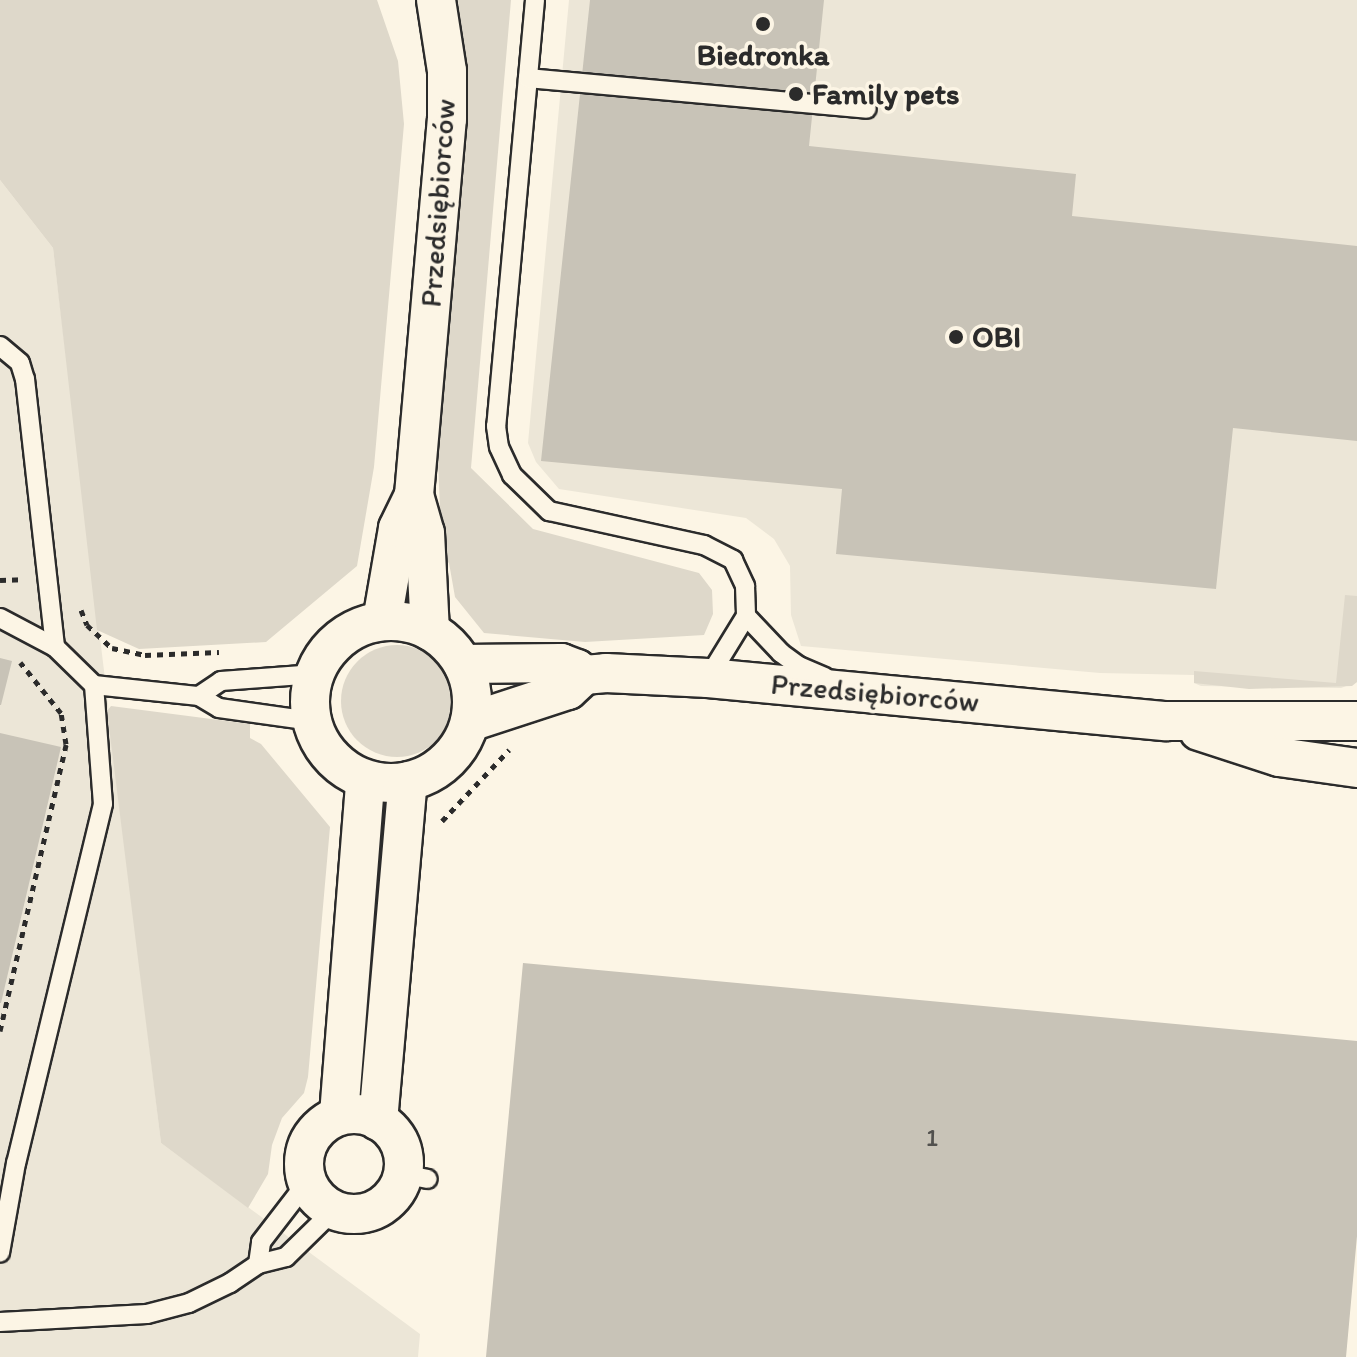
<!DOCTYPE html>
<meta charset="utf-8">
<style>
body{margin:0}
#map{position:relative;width:1357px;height:1357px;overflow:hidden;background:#fcf5e5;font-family:Itim,sans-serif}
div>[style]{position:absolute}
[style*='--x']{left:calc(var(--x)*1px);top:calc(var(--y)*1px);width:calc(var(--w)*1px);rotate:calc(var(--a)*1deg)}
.built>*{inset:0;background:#ece6d7}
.green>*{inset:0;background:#ded8ca}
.round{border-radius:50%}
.building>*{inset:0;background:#c8c3b7}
.path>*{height:5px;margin-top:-2.5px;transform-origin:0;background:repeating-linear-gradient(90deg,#2b2b2b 0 6px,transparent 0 12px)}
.roads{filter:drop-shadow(2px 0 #2b2b2b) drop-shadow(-2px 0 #2b2b2b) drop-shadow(0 2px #2b2b2b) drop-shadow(0 -2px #2b2b2b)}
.service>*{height:18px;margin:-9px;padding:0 9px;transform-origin:9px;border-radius:9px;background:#fcf5e5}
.minor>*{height:38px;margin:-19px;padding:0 19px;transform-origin:19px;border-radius:19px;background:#fcf5e5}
.minor>.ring{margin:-19px;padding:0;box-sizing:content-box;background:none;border:38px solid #fcf5e5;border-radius:50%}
.dots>*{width:22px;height:22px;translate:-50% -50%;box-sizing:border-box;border:4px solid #fcf5e5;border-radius:50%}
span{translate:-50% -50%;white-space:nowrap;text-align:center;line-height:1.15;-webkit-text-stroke:7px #fcf5e5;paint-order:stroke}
.number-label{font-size:26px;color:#52514e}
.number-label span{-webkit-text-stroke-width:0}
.poi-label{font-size:30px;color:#2b2b2b;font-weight:700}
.left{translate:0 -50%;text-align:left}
.street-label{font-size:30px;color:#2b2b2b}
</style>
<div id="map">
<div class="built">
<i style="clip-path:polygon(569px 0,1357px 0,1357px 682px,1341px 688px,1201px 686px,1194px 683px,1194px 675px,1100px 673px,801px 646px,791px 615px,790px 566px,774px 539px,746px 518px,559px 489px,536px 462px,528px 443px)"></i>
<i style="clip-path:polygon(0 180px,53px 248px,161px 1143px,420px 1334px,418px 1357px,0 1357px)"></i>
</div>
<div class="green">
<i style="clip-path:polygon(0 0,377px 0,398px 61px,404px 124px,374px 467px,357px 566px,266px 642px,139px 649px,97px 630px,53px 248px,0 180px)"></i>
<i style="clip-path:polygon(458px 0,511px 0,471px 468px,533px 529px,699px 573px,712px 590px,713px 614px,704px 635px,585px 642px,484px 633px,455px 597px,449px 563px,442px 557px,438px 461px,467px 134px,467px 81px)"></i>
<i style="clip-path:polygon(1345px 595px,1357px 596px,1357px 682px,1352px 686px,1249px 689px,1194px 683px,1194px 671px,1336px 683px)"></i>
<i class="round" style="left:341px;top:645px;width:112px;height:112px"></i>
<i style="clip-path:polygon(111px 706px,250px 724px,250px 738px,261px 744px,330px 827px,308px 1077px,304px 1093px,282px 1118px,272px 1145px,268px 1174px,248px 1208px,161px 1143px,107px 711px)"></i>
</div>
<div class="building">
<i style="clip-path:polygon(590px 0,824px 0,809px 146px,1076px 174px,1072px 216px,1357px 246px,1357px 441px,1233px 428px,1216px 589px,836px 554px,842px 489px,541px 461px)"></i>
<i style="clip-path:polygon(0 658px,12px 661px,1px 705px,0 705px)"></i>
<i style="clip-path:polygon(0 733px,61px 747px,1px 1003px,0 1003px)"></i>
<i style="clip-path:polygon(523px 963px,1357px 1041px,1357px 1236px,1346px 1357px,486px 1357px)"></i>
</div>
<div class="path">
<i style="--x:0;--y:580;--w:23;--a:-2"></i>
<i style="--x:81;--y:610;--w:16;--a:68"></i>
<i style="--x:87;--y:625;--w:34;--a:43"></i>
<i style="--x:112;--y:648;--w:34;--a:12"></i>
<i style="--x:145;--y:655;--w:74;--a:-2.3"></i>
<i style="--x:442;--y:821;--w:98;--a:-46.7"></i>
<i style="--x:0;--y:1031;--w:294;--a:-77"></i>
<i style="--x:66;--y:744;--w:31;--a:-99"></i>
<i style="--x:61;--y:713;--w:65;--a:-128.8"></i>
</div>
<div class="roads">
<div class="service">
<i style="--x:535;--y:0;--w:428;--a:95.2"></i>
<i style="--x:496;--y:426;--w:21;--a:82"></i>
<i style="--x:499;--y:447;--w:31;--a:65"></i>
<i style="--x:512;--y:475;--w:52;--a:44.2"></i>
<i style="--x:549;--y:511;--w:159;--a:12.4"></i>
<i style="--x:704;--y:545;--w:33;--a:27"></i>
<i style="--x:733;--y:560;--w:29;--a:65"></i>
<i style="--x:745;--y:586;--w:30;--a:88"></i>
<i style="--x:746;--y:616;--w:73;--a:121.5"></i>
<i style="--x:528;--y:78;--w:340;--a:5.2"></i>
<i style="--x:0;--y:346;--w:26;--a:40"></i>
<i style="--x:20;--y:363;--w:17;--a:73"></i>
<i style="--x:25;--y:379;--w:270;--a:83.6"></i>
<i style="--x:746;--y:616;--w:51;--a:46.6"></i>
<i style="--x:781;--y:653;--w:22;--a:36"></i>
<i style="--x:799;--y:666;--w:28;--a:23"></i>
<i style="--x:0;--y:618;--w:62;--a:27.8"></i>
<i style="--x:55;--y:647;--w:54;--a:44.3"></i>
<i style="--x:94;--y:685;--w:119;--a:85.7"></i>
<i style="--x:103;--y:804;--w:369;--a:103.6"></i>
<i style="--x:16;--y:1163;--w:91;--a:100.1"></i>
<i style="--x:94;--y:685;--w:106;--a:6"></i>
<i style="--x:199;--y:696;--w:23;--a:31"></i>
<i style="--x:219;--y:708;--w:94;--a:8"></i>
<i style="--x:199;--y:696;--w:27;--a:-34"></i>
<i style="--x:221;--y:681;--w:95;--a:-4.2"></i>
<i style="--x:402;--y:1174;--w:26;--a:11"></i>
<i style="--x:258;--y:1264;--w:22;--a:-82"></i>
<i style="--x:261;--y:1242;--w:77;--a:-52.4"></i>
<i style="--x:0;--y:1322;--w:147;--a:-3.1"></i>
<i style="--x:147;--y:1314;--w:43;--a:-14.7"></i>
<i style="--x:189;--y:1303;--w:46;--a:-26"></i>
<i style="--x:230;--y:1283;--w:34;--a:-34"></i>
<i style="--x:258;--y:1264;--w:29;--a:-14"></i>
<i style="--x:286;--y:1257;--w:67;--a:-44.4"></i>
</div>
<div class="minor">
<i style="--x:414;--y:495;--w:40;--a:74"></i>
<i style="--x:425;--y:533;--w:98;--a:87.1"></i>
<i style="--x:382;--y:621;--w:94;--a:-80.2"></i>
<i style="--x:398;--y:528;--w:37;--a:-64"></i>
<i style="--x:414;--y:495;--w:377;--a:-85"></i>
<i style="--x:447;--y:119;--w:48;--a:-90"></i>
<i style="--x:447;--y:71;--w:72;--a:-98.8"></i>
<i class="ring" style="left:310px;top:621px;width:124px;height:124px"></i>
<i style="--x:463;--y:664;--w:98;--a:-0.6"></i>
<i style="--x:561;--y:663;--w:17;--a:21"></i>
<i style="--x:577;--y:669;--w:9;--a:41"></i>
<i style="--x:584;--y:675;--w:22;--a:-5"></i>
<i style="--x:606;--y:673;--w:102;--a:2.8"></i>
<i style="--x:708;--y:678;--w:460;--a:5.4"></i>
<i style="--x:1166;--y:721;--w:191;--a:0"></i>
<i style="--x:470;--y:722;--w:103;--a:-18.1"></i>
<i style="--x:568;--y:690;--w:22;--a:-43"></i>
<i style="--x:1199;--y:731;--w:84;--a:18"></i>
<i style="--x:1279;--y:757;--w:79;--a:8"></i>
<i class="ring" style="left:304px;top:1114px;width:62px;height:62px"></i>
<i style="--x:339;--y:1115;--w:335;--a:-85.5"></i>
<i style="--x:378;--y:1121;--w:341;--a:-85"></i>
</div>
</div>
<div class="dots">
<i style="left:763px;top:24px;background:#2b2b2b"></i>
<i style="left:796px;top:94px;background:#2b2b2b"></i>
<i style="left:956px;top:337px;background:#2b2b2b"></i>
</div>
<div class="number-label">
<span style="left:932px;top:1138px">1</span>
</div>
<div class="poi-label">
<span style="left:763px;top:55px">Biedronka</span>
<span class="left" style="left:812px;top:94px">Family pets</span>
<span class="left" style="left:972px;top:337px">OBI</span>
</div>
<div class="street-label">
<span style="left:438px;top:203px;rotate:-86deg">Przedsiębiorców</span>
<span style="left:875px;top:693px;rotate:5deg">Przedsiębiorców</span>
</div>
</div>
